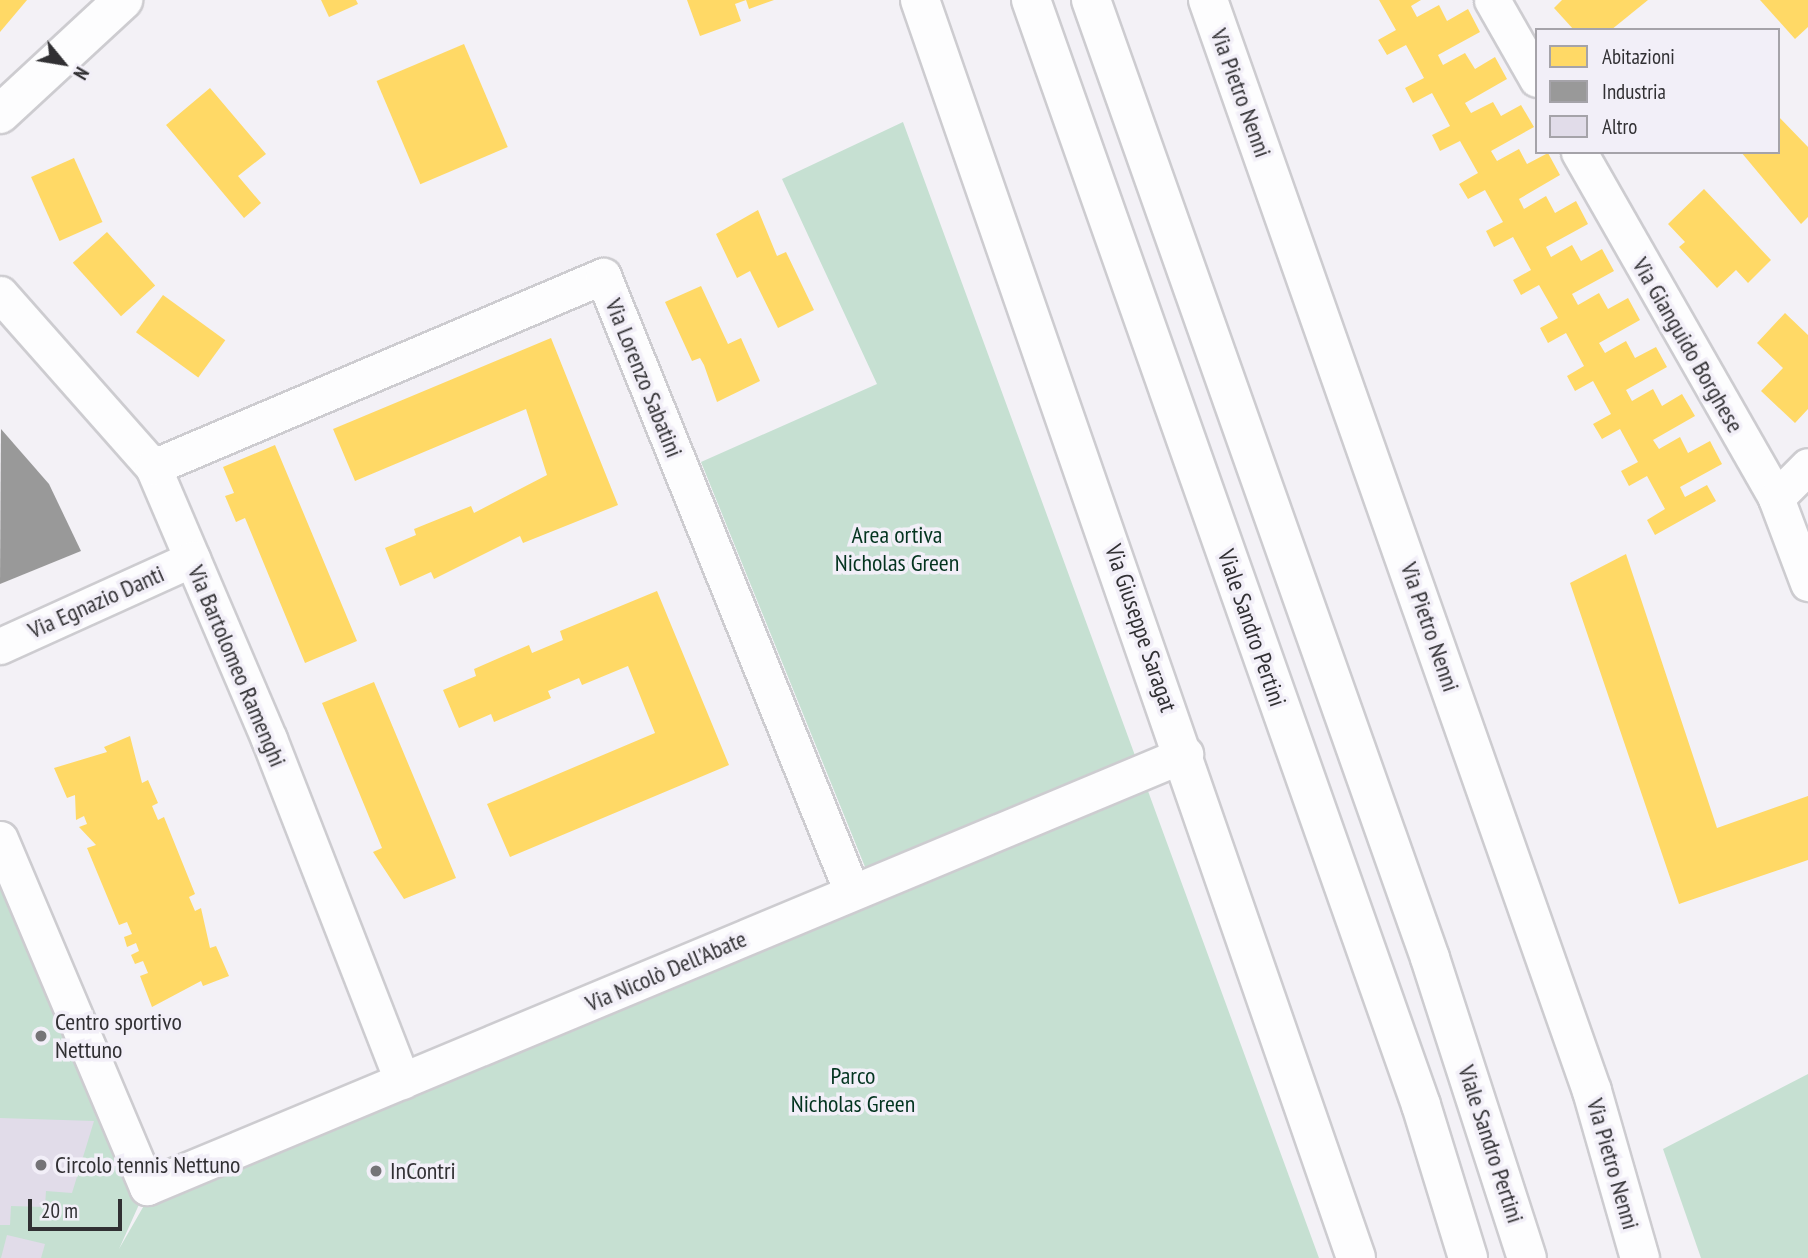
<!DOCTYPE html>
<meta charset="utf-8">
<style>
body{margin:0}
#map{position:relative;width:1808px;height:1258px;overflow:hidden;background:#f3f1f6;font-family:"PT Sans Narrow",sans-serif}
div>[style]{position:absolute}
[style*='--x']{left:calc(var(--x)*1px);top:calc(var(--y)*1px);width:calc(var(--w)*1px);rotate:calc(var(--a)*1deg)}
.green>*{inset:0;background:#c6e0d2}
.homes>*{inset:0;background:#ffd966;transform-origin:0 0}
.industry>*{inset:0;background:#999}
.building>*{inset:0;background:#e1dce9}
.roads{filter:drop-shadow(2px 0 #cdccd0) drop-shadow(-2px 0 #cdccd0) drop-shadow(0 2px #cdccd0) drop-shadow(0 -2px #cdccd0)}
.minor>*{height:35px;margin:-17.5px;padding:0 17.5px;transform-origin:17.5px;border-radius:17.5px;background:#fdfdfe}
.tertiary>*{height:38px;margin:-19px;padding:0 19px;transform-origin:19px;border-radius:19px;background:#fdfdfe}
.trunk>*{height:38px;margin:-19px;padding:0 19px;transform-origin:19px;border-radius:19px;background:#fdfdfe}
.dots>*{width:19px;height:19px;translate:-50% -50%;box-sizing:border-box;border:4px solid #f2eff8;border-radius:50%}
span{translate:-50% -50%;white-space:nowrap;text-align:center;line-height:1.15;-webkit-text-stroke:7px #f2eff8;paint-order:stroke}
.street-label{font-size:24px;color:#313033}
.park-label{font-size:24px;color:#03341f}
.poi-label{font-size:24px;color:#313033}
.left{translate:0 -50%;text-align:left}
.legend{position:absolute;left:1535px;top:28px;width:245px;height:126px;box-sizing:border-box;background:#f2eff8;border:2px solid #a5a3a9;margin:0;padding:9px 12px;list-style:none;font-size:21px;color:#313033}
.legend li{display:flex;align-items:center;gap:14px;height:35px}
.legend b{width:35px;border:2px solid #a5a3a9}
.north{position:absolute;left:28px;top:28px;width:70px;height:70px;-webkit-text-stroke:5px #f2eff8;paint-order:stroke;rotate:120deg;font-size:19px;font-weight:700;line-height:28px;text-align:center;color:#313033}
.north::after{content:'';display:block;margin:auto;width:24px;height:32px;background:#313033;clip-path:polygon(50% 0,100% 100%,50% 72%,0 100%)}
.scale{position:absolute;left:28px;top:1199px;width:94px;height:32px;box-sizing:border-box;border:4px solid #313033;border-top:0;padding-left:9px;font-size:21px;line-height:24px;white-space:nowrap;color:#313033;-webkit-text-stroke:5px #f2eff8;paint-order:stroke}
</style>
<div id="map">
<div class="green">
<i style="clip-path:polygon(903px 122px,1319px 1258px,0 1258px,0 863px,146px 1189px,119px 1249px,150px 1195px,876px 894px,701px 462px,877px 384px,782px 179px)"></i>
<i style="clip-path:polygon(1808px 1074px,1808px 1258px,1701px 1258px,1663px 1149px)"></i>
</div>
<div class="homes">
<i style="clip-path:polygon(0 0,27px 0,0 32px)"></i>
<i style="clip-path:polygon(321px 0,356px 0,358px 4px,329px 17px)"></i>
<i style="clip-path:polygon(687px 0,746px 0,735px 4px,741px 21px,700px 36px)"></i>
<i style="clip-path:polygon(746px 0,774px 0,749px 9px)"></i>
<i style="clip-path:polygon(1379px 0,1421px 0,1411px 6px,1417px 17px,1439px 5px,1447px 21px,1468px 9px,1480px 32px,1438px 55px,1443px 65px,1465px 53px,1475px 69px,1495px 57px,1507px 79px,1465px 103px,1471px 113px,1493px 102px,1501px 116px,1521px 105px,1534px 127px,1491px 151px,1497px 161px,1519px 149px,1527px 164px,1548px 153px,1560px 175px,1519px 199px,1524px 209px,1546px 196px,1555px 213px,1576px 201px,1588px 224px,1546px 247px,1551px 257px,1572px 245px,1581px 261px,1602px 249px,1614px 271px,1572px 294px,1578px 305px,1599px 293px,1608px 309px,1628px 298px,1640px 320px,1599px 343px,1605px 353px,1626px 341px,1635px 358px,1656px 347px,1667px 367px,1626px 390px,1632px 401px,1653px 389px,1662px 406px,1682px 394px,1695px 416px,1653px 440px,1659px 449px,1680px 437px,1688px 453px,1710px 441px,1722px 464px,1680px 487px,1685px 497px,1707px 485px,1716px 501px,1655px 535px,1647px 520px,1665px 509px,1647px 476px,1629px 486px,1621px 471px,1638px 462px,1620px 429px,1602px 439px,1593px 424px,1611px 414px,1593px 381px,1575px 391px,1567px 376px,1584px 366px,1566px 333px,1548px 343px,1540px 328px,1558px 318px,1539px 285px,1521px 295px,1513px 280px,1531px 270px,1513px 237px,1494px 247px,1486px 231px,1503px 222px,1485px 190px,1468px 199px,1459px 184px,1478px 173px,1460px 141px,1440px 151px,1432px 135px,1450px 126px,1432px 93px,1413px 103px,1405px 88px,1424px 78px,1406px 45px,1387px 55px,1378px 40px,1396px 30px)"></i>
<i style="clip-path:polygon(1562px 0,1648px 0,1611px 30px,1574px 30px,1554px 8px)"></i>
<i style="clip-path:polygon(1760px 0,1808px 0,1808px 27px,1795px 39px)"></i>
<i style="left:464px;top:44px;width:112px;height:95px;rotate:67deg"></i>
<i style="clip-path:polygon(210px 88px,266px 154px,238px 176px,261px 203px,244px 218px,166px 125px)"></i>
<i style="clip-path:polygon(1778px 116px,1808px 147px,1808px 217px,1801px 224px,1741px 152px,1778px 152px)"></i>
<i style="left:74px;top:158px;width:70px;height:47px;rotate:66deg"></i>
<i style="clip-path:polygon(1704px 189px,1771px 260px,1748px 283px,1736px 270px,1717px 288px,1679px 247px,1685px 242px,1668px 224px)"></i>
<i style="clip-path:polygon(758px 210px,777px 256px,786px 252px,814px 310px,778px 328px,750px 271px,737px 278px,716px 234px)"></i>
<i style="left:107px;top:232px;width:72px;height:46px;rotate:48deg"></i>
<i style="clip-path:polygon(701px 286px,728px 344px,741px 338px,760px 381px,717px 402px,704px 365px,700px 358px,692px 361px,665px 302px)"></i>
<i style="left:163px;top:295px;width:77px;height:46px;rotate:36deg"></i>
<i style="clip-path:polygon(1785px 313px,1808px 335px,1808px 409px,1795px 423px,1761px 391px,1783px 368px,1757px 343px)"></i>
<i style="clip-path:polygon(551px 338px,618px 505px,523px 543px,520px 536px,434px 579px,431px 572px,400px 586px,385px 548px,416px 535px,414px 529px,471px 506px,474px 513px,547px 475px,526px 409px,355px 481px,333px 429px)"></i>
<i style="clip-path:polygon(275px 445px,357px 641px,305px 663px,245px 518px,236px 522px,225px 496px,234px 493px,223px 467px)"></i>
<i style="clip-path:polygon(1626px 554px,1717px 828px,1808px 796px,1808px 860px,1679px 904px,1570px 583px)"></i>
<i style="clip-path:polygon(657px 591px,729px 765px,510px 857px,487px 804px,655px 733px,628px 666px,582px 685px,579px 678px,548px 691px,551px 698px,494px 722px,491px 714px,459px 728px,443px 690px,476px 676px,474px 669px,529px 645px,532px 653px,563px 640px,560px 631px)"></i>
<i style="clip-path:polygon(374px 682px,456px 878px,404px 899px,373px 852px,382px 848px,322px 703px)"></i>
<i style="clip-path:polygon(130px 736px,142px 783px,148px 780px,158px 803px,152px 806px,158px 820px,164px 817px,195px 894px,189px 897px,195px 911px,201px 908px,210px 948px,216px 946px,229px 976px,203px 986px,201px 981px,152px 1007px,140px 976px,148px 973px,143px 961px,135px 964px,131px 955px,139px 951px,136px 943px,127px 947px,124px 937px,132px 934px,127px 922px,119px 925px,87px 848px,96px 845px,79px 827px,87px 824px,84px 816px,76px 820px,75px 795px,67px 798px,54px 768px,107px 752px,104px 747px)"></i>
</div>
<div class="industry">
<i style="clip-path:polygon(1px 429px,49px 484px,81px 551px,0 584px)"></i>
</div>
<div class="building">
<i style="clip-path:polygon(0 1118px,94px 1121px,72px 1193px,46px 1191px,45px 1207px,11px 1206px,10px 1225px,0 1225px)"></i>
<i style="clip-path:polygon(7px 1235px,45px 1244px,41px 1258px,1px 1258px)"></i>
</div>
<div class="roads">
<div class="minor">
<i style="--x:1492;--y:0;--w:91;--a:60.3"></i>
<i style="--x:1579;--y:152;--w:398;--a:60.3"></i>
<i style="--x:1776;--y:498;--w:91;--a:69.4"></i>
<i style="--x:0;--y:294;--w:231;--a:48.5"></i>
<i style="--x:153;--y:467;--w:296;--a:66.9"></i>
<i style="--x:269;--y:739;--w:367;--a:68.7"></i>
<i style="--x:153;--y:467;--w:489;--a:-23"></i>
<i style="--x:603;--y:276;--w:664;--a:67.99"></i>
<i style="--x:1776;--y:498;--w:45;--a:-45"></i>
<i style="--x:0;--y:646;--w:211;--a:-24.4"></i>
<i style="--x:0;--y:839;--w:378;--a:67.1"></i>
<i style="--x:147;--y:1187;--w:1125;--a:-22.64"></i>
</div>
<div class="tertiary">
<i style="--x:920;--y:0;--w:1331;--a:70.88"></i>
<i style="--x:1208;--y:0;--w:1157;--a:70.61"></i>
<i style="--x:1592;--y:1091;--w:174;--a:74"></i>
<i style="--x:0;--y:114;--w:168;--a:-42.8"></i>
</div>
<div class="trunk">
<i style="--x:1031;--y:0;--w:1172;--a:70.56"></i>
<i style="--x:1421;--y:1105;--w:160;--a:72.9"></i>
<i style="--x:1091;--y:0;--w:1016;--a:70.51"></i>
<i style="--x:1430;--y:958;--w:315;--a:72.1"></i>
</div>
</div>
<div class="dots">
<i style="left:41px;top:1036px;background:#757477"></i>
<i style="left:41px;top:1165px;background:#757477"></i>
<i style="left:376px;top:1171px;background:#757477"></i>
</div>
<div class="street-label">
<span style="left:1241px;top:93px;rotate:70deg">Via Pietro Nenni</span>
<span style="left:1688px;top:345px;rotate:60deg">Via Gianguido Borghese</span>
<span style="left:644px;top:378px;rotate:68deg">Via Lorenzo Sabatini</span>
<span style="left:96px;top:602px;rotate:-24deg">Via Egnazio Danti</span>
<span style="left:1430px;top:627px;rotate:71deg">Via Pietro Nenni</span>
<span style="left:1141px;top:628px;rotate:71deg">Via Giuseppe Saragat</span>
<span style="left:1252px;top:628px;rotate:71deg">Viale Sandro Pertini</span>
<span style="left:237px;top:666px;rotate:67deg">Via Bartolomeo Ramenghi</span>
<span style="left:666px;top:971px;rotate:-23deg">Via Nicolò Dell'Abate</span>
<span style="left:1491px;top:1144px;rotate:72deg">Viale Sandro Pertini</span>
<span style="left:1613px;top:1164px;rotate:74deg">Via Pietro Nenni</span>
</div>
<div class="park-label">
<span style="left:897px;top:549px">Area ortiva<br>Nicholas Green</span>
<span style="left:853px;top:1090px">Parco<br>Nicholas Green</span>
</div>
<div class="poi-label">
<span class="left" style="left:55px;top:1036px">Centro sportivo<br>Nettuno</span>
<span class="left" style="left:55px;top:1165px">Circolo tennis Nettuno</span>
<span class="left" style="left:390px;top:1171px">InContri</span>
</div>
<ul class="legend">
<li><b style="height:19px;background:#ffd966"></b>Abitazioni</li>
<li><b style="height:19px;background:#999"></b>Industria</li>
<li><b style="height:19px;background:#e1dce9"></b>Altro</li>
</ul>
<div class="north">N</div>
<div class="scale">20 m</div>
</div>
